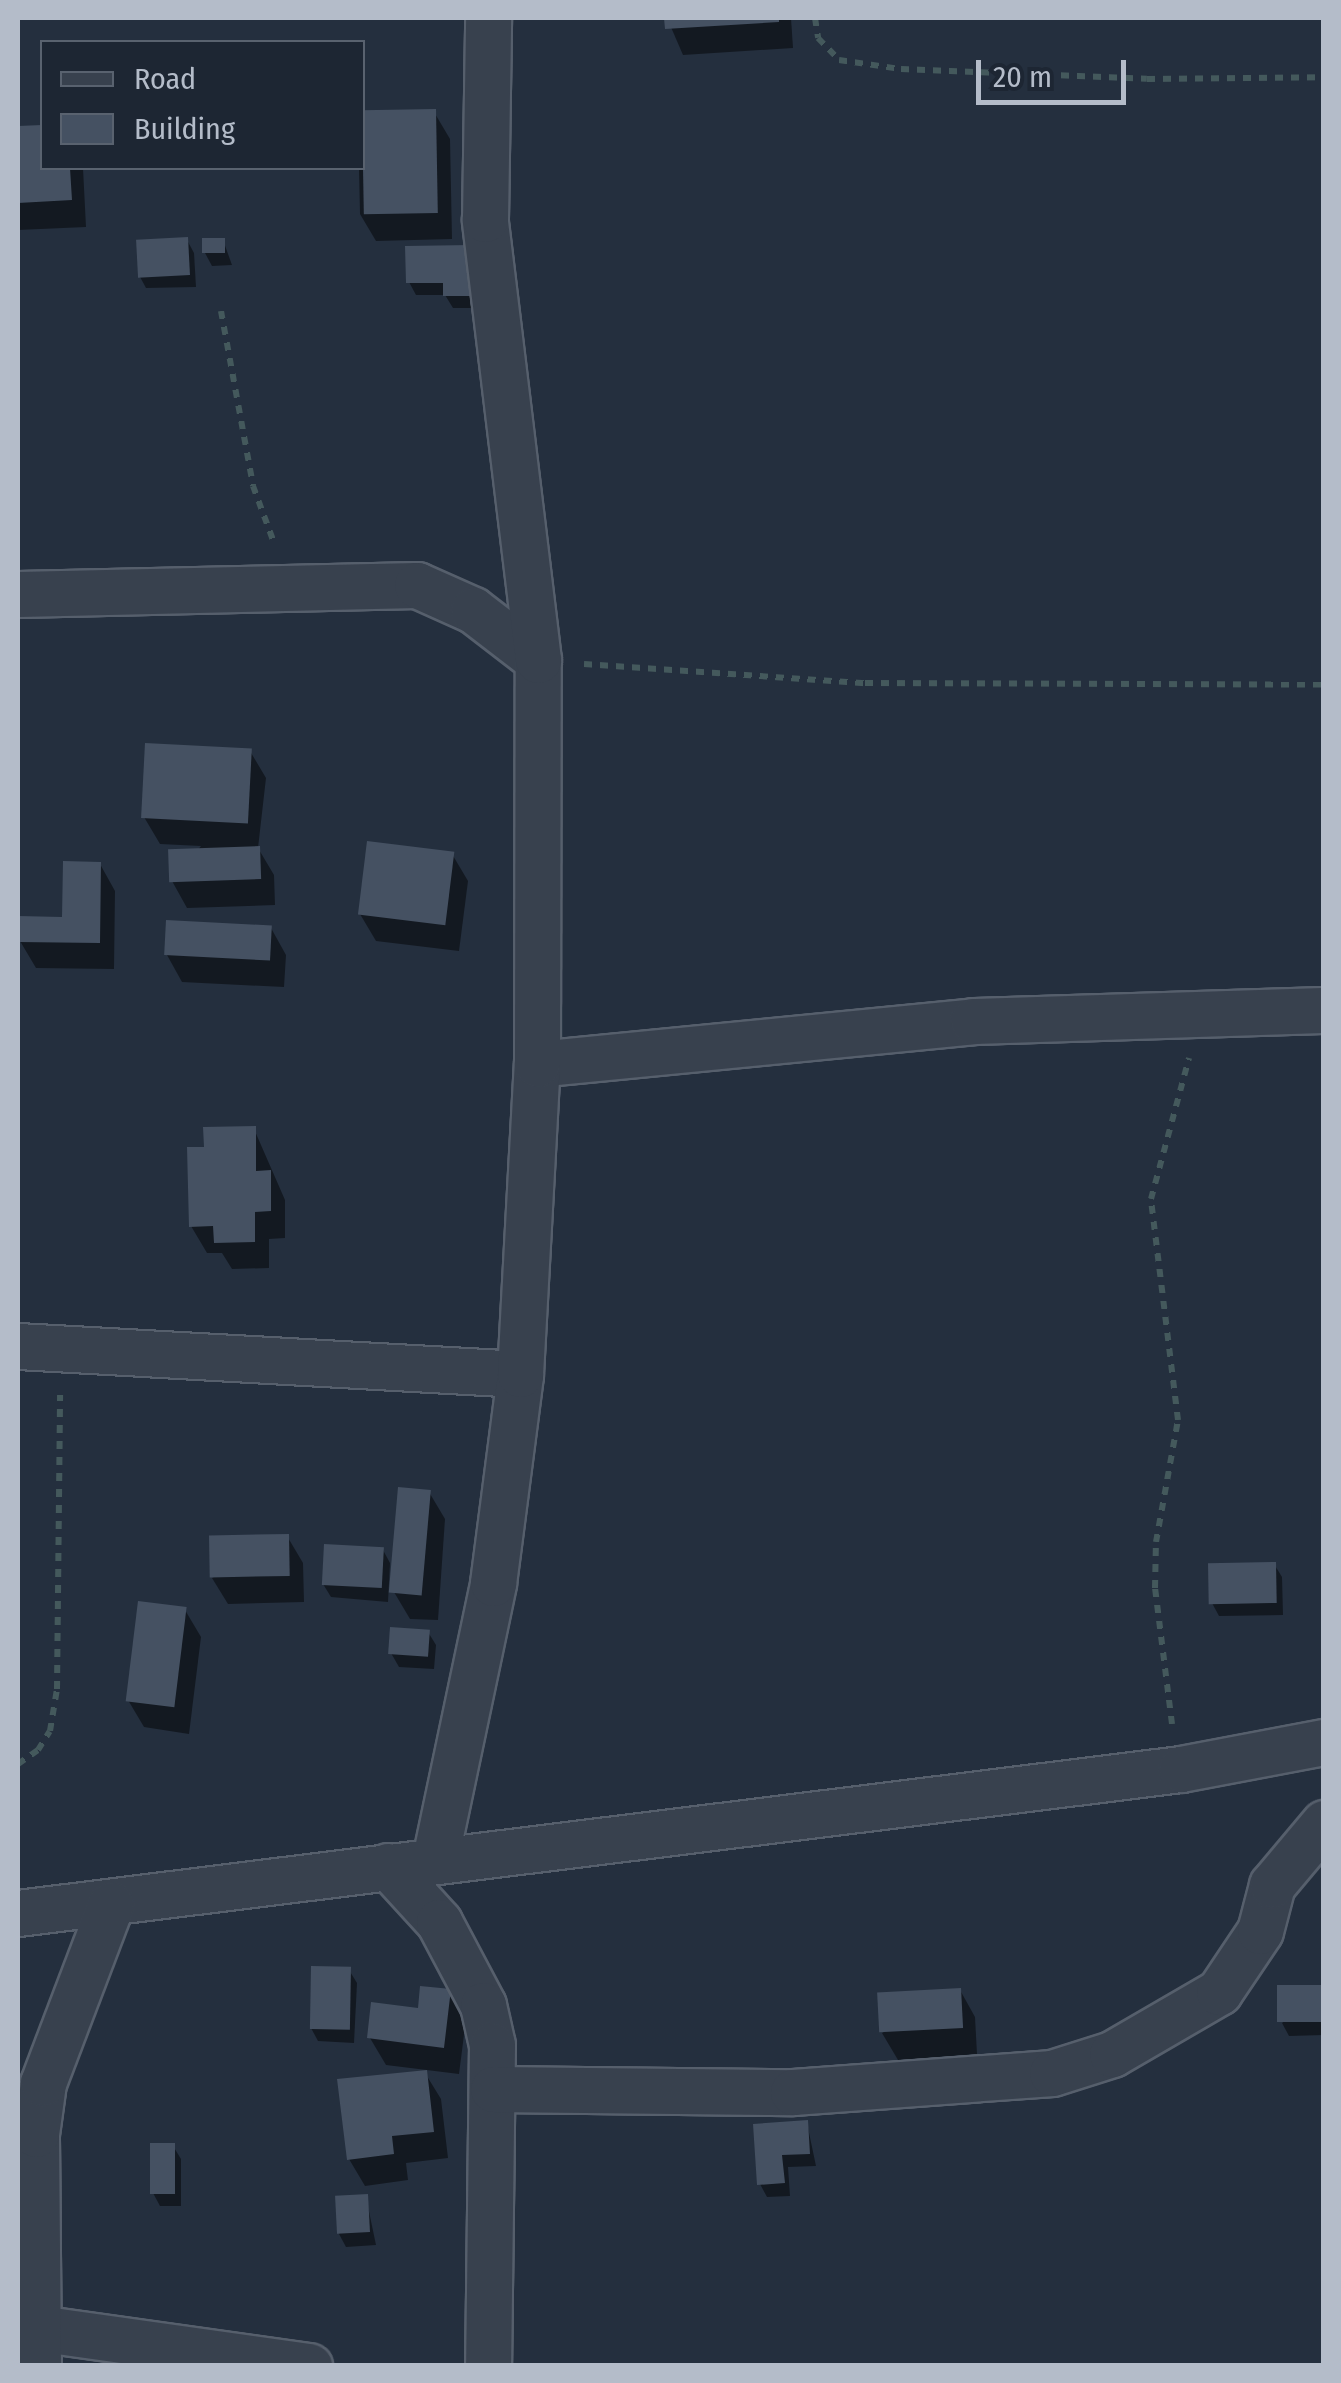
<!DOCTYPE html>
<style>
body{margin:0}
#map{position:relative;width:1341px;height:2383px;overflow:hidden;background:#242f3e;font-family:"Fira Sans Condensed",sans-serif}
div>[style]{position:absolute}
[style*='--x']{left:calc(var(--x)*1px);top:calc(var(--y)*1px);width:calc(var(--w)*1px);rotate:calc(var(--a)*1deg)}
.shadow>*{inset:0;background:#0007}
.building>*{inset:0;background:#455162;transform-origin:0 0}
.path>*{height:6px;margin-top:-3px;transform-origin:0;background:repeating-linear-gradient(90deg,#44595c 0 8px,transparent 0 16px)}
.roads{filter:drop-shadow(2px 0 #565f6c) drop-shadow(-2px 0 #565f6c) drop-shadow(0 2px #565f6c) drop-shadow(0 -2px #565f6c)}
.minor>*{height:45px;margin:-22.5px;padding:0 22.5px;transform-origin:22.5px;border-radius:22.5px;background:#38414e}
span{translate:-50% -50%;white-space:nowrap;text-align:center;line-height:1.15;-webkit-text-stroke:8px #1d2633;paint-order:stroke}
.frame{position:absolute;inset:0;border:20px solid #b4bcc9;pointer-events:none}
.legend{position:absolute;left:40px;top:40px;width:325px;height:130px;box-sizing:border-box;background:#1d2633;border:2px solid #59626f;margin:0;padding:12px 18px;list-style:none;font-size:30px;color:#b4bcc9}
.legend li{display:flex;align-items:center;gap:20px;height:50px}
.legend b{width:50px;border:2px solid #59626f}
.scale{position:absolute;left:976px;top:60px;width:150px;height:45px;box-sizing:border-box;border:5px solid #b4bcc9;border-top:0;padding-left:12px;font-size:30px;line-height:35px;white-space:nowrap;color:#b4bcc9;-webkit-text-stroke:8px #1d2633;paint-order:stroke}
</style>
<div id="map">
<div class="shadow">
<i style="clip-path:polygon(667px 18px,791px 18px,793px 48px,683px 55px)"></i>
<i style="clip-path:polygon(434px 112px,450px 139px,452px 239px,376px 241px,360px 214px,359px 168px)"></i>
<i style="clip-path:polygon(42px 127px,42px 168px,83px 168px,86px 227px,18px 230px,18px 129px)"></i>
<i style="clip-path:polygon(187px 240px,194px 253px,196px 287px,146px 288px,139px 275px)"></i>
<i style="clip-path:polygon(223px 240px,232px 265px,212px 266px,205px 253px)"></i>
<i style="clip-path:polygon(477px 261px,477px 308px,453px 308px,445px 295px,416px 295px,409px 282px)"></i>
<i style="clip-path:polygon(250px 751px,266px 778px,258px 848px,274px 875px,275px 905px,187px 908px,172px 881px,201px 846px,160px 844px,144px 817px)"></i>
<i style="clip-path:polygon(452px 854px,468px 881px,459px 951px,376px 941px,360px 914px)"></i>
<i style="clip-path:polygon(100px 864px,115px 891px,114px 969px,36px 968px,20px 941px,64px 919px)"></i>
<i style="clip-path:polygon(271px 928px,286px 955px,284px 987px,182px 982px,167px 955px)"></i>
<i style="clip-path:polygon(254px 1129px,285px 1200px,285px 1238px,269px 1239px,269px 1268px,232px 1269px,222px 1253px,207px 1253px,191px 1226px,206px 1149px)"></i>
<i style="clip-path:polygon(429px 1492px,445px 1519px,438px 1620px,410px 1619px,394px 1592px)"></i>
<i style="clip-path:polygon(287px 1536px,303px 1563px,304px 1602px,228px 1604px,212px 1578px)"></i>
<i style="clip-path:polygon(383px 1550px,390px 1563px,388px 1602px,331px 1597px,323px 1584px)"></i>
<i style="clip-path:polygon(1274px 1564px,1282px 1577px,1283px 1615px,1219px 1616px,1212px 1603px)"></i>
<i style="clip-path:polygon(185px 1610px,201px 1637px,189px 1734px,144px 1727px,128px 1700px)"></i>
<i style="clip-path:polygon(428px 1632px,436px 1645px,434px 1669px,399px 1667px,391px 1653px)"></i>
<i style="clip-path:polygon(349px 1970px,357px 1983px,354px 2043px,318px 2041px,311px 2028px)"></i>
<i style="clip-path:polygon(1324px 1988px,1324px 2035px,1289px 2036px,1282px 2023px)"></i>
<i style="clip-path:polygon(960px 1990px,975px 2017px,977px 2054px,898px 2060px,882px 2033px)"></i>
<i style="clip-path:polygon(450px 1992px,466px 2019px,459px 2074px,386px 2065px,370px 2038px)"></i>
<i style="clip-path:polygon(425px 2073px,441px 2099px,448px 2158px,406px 2163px,408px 2180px,365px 2186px,349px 2159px)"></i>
<i style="clip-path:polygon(807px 2123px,816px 2166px,788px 2167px,790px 2196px,767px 2197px,760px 2184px,756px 2126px)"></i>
<i style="clip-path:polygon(173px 2146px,181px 2159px,181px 2206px,160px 2206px,153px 2193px)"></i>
<i style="clip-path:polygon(366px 2197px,376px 2245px,346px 2247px,339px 2234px)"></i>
</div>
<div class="building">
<i style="clip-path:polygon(664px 18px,779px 18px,779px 22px,665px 29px)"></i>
<i style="left:436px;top:109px;width:104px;height:74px;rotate:89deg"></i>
<i style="clip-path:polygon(42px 125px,42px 168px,70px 168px,72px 200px,18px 203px,18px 126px)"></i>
<i style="left:188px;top:237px;width:38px;height:52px;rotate:87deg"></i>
<i style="left:202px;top:238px;width:23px;height:15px"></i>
<i style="clip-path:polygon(471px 245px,471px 296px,443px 296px,443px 283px,406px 283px,405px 246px)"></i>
<i style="left:145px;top:743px;width:107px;height:75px;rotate:3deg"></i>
<i style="left:367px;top:841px;width:88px;height:74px;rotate:7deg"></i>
<i style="left:260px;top:846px;width:33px;height:92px;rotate:88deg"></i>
<i style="clip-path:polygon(63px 861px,101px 862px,100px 943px,18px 942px,18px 916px,62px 917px)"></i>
<i style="left:166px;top:920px;width:106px;height:35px;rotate:3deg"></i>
<i style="clip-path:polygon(256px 1126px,256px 1171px,271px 1170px,271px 1211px,255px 1212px,255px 1242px,214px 1243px,213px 1226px,189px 1227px,187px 1147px,204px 1147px,203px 1127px)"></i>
<i style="left:398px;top:1487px;width:33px;height:106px;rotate:5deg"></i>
<i style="left:289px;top:1534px;width:42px;height:80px;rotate:89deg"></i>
<i style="left:324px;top:1544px;width:60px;height:41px;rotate:3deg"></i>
<i style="left:1276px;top:1562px;width:41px;height:68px;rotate:89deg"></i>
<i style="left:138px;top:1601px;width:49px;height:101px;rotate:7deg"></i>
<i style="left:390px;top:1627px;width:40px;height:27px;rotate:4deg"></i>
<i style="left:311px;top:1966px;width:40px;height:63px;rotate:1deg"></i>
<i style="left:1324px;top:1985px;width:37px;height:47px;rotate:90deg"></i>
<i style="clip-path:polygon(420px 1986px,451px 1989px,444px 2048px,367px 2038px,371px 2002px,418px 2008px)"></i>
<i style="left:961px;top:1988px;width:40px;height:84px;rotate:87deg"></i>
<i style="clip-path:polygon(427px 2070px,434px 2132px,392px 2136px,394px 2154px,347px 2160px,337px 2079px)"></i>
<i style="clip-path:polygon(808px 2120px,810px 2154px,782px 2155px,785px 2183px,757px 2185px,753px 2124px)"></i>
<i style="left:150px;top:2143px;width:25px;height:51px"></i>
<i style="left:368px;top:2194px;width:38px;height:33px;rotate:87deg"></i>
</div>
<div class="path">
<i style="--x:815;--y:18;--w:20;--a:81"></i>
<i style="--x:818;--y:38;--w:30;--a:46"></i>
<i style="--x:839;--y:60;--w:63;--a:8.3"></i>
<i style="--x:901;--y:69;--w:246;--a:2.3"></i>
<i style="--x:1147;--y:79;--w:177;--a:-0.6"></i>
<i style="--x:221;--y:311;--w:178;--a:79.6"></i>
<i style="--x:253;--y:486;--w:58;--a:69.7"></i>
<i style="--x:584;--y:664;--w:282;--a:3.9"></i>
<i style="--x:865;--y:683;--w:459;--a:0.2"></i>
<i style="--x:1172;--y:1724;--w:137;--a:-97.1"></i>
<i style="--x:1155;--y:1588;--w:46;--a:-88.8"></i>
<i style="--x:1156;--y:1542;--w:124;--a:-79.8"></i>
<i style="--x:1178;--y:1420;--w:223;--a:-97"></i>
<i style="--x:1151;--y:1199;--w:146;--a:-74.9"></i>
<i style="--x:18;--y:1764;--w:24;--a:-35"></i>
<i style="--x:38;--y:1750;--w:22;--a:-58"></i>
<i style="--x:50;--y:1731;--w:43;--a:-80.5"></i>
<i style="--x:57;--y:1689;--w:294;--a:-89.4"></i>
</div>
<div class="roads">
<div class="minor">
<i style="--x:18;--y:594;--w:399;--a:-1.3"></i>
<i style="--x:417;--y:585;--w:61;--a:24.1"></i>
<i style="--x:473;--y:610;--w:82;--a:37.6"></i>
<i style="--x:537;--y:1064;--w:438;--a:-5.6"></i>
<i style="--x:973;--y:1021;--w:351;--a:-1.8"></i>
<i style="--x:18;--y:1346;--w:503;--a:3.19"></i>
<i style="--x:435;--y:1859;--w:282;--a:-78.1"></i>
<i style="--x:493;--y:1583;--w:211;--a:-82.6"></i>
<i style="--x:520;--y:1374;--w:310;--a:-86.9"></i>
<i style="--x:537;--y:1064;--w:404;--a:-89.9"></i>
<i style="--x:538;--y:660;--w:444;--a:-96.9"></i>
<i style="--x:485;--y:219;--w:201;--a:-89.1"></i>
<i style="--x:388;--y:1866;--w:76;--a:47.7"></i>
<i style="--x:439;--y:1922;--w:94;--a:62.1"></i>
<i style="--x:483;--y:2005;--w:41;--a:77.3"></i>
<i style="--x:492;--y:2045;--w:321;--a:90.7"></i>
<i style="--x:18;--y:1913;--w:1172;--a:-7.06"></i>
<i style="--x:1181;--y:1769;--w:146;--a:-10.7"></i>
<i style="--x:493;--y:2089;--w:300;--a:0.6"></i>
<i style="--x:793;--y:2092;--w:260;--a:-4.2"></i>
<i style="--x:1052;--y:2073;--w:63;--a:-17.6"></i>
<i style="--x:1112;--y:2054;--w:124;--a:-30.1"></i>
<i style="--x:1219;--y:1992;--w:73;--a:-56.1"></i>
<i style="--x:1260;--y:1931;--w:48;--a:-75.4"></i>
<i style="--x:1272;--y:1885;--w:81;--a:-50"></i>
<i style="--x:37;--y:2328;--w:275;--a:8"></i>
<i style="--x:38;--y:2366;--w:232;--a:-90.5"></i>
<i style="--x:36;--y:2134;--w:51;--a:-82.2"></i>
<i style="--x:43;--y:2083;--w:191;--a:-69.2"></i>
</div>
</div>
<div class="frame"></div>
<ul class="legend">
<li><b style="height:12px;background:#38414e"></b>Road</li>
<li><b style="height:28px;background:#455162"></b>Building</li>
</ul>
<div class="scale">20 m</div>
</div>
